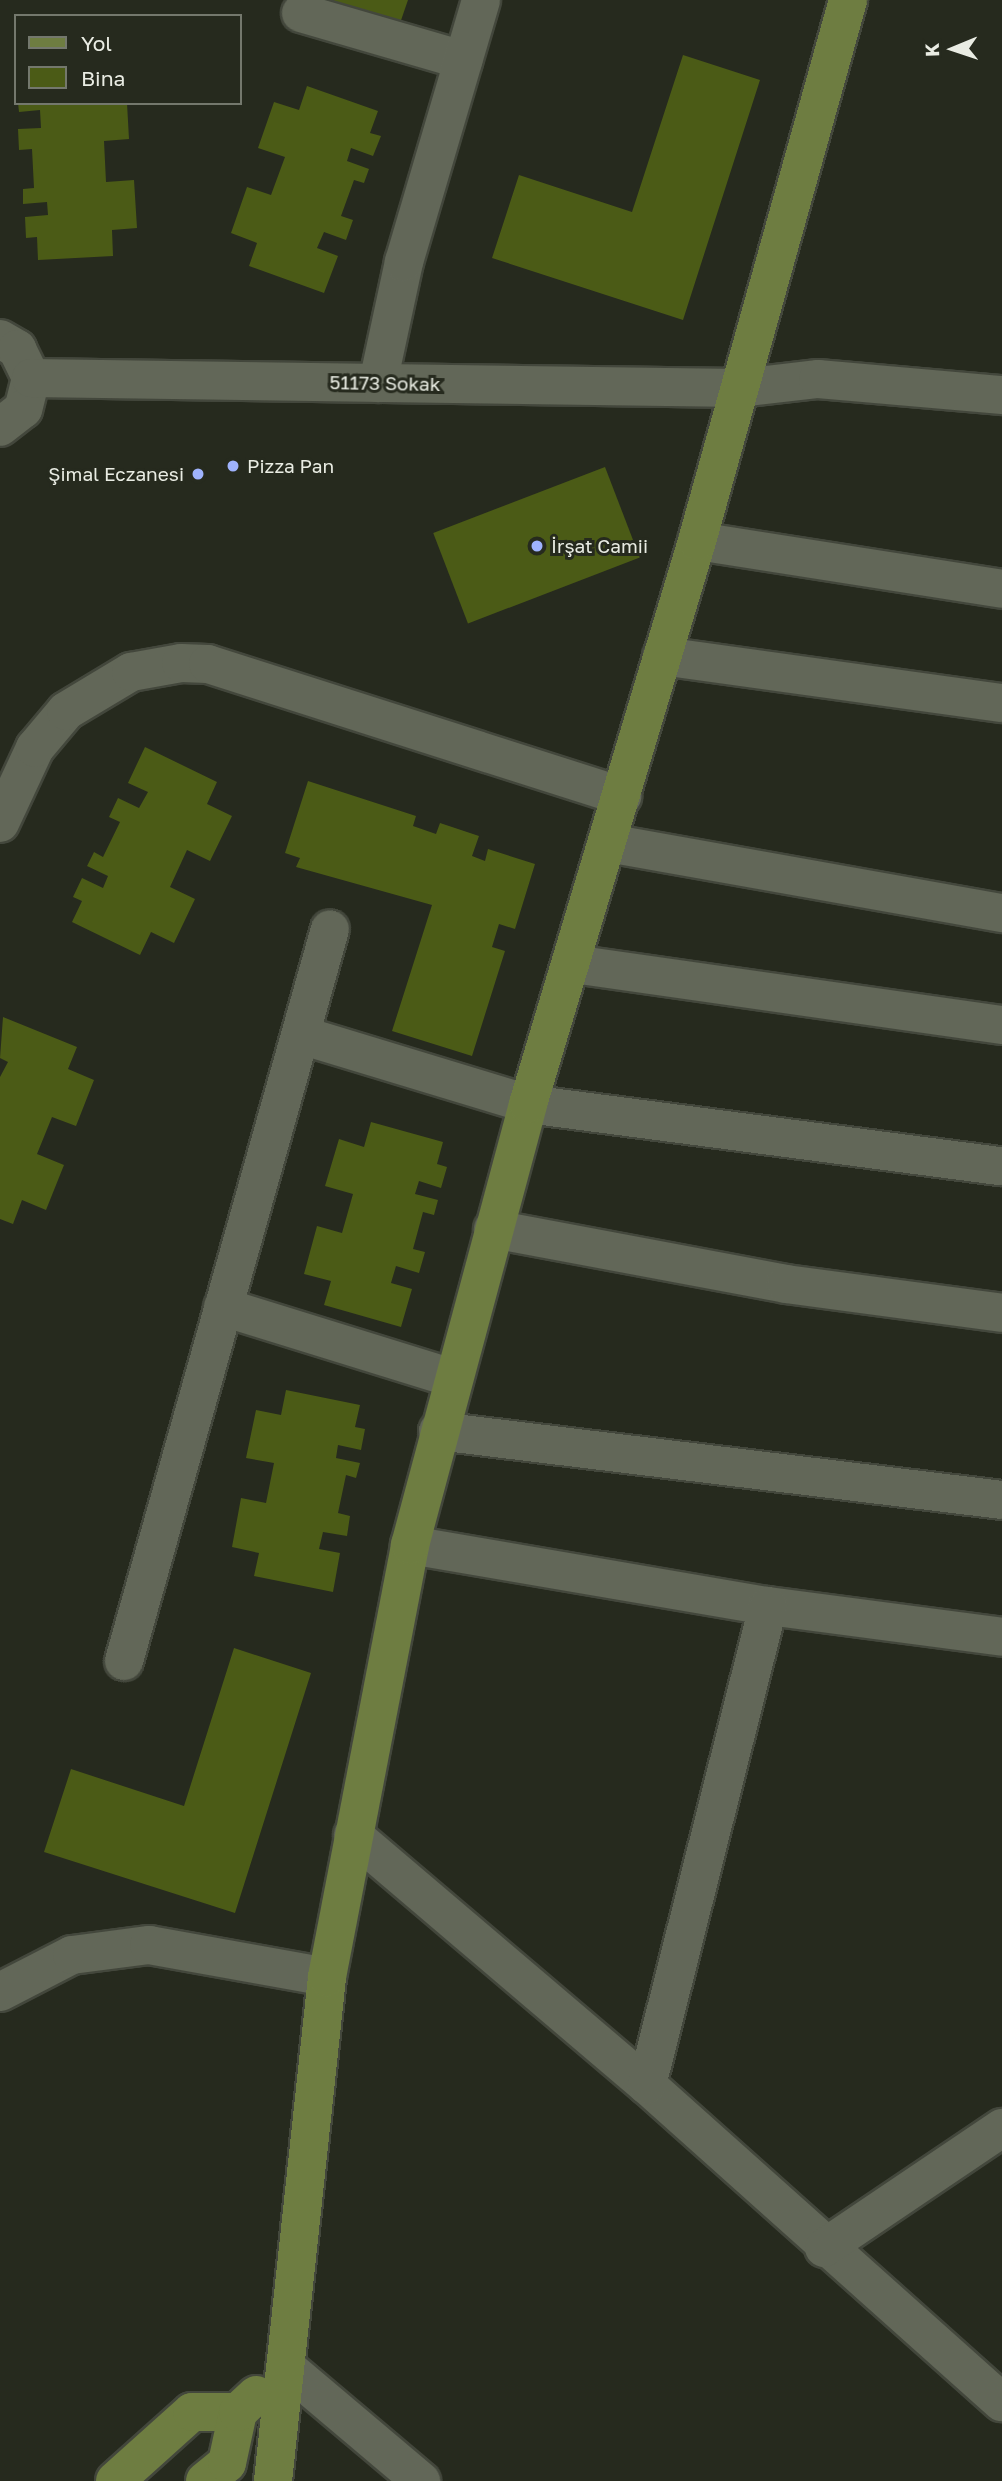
<!DOCTYPE html>
<meta charset="utf-8">
<style>
body{margin:0}
#map{position:relative;width:1002px;height:2481px;overflow:hidden;background:#262a1e;font-family:"Golos Text",sans-serif}
div>[style]{position:absolute}
[style*='--x']{left:calc(var(--x)*1px);top:calc(var(--y)*1px);width:calc(var(--w)*1px);rotate:calc(var(--a)*1deg)}
.building>*{inset:0;background:#4b5b16;transform-origin:0 0}
.roads{filter:drop-shadow(2px 0 #43473c) drop-shadow(-2px 0 #43473c) drop-shadow(0 2px #43473c) drop-shadow(0 -2px #43473c)}
.minor>*{height:38px;margin:-19px;padding:0 19px;transform-origin:19px;border-radius:19px;background:#626758}
.major>*{height:38px;margin:-19px;padding:0 19px;transform-origin:19px;border-radius:19px;background:#6e7d41}
.dots>*{width:19px;height:19px;translate:-50% -50%;box-sizing:border-box;border:4px solid #262a1e;border-radius:50%}
span{translate:-50% -50%;white-space:nowrap;text-align:center;line-height:1.15;-webkit-text-stroke:6px #262a1e;paint-order:stroke}
.street-label{font-size:19px;color:#e9ece3}
.poi-label{font-size:19px;color:#e9ece3}
.left{translate:0 -50%;text-align:left}
.right{translate:-100% -50%;text-align:right}
.legend{position:absolute;left:14px;top:14px;width:228px;height:91px;box-sizing:border-box;background:#262a1e;border:2px solid #74786d;margin:0;padding:9px 12px;list-style:none;font-size:21px;color:#e9ece3}
.legend li{display:flex;align-items:center;gap:14px;height:35px}
.legend b{width:35px;border:2px solid #74786d}
.north{position:absolute;left:918px;top:14px;width:70px;height:70px;-webkit-text-stroke:5px #262a1e;paint-order:stroke;rotate:268deg;font-size:19px;font-weight:700;line-height:28px;text-align:center;color:#e9ece3}
.north::after{content:'';display:block;margin:auto;width:24px;height:32px;background:#e9ece3;clip-path:polygon(50% 0,100% 100%,50% 72%,0 100%)}
</style>
<div id="map">
<div class="building">
<i style="clip-path:polygon(323px 0,408px 0,398px 29px)"></i>
<i style="clip-path:polygon(683px 55px,760px 80px,683px 320px,492px 258px,519px 175px,632px 212px)"></i>
<i style="clip-path:polygon(307px 86px,378px 111px,370px 133px,381px 136px,373px 156px,351px 148px,347px 161px,369px 169px,364px 183px,354px 180px,341px 216px,353px 220px,346px 240px,324px 232px,317px 248px,338px 256px,324px 293px,249px 266px,257px 243px,231px 233px,247px 187px,271px 195px,285px 157px,258px 148px,274px 102px,299px 110px)"></i>
<i style="clip-path:polygon(18px 103px,127px 103px,129px 139px,104px 141px,106px 182px,134px 180px,137px 228px,112px 230px,113px 256px,38px 260px,37px 237px,26px 238px,25px 217px,48px 215px,47px 202px,23px 204px,23px 189px,34px 188px,32px 149px,19px 150px,18px 129px,41px 128px,40px 110px,19px 112px)"></i>
<i style="left:605px;top:467px;width:97px;height:184px;rotate:69deg"></i>
<i style="clip-path:polygon(145px 747px,217px 782px,207px 804px,232px 816px,210px 861px,187px 850px,170px 887px,195px 899px,174px 943px,151px 932px,140px 955px,72px 922px,82px 901px,73px 897px,82px 878px,103px 888px,108px 876px,87px 866px,94px 852px,103px 857px,120px 822px,109px 817px,118px 798px,139px 808px,148px 792px,128px 783px)"></i>
<i style="clip-path:polygon(308px 781px,416px 816px,413px 826px,436px 834px,440px 823px,479px 836px,472px 856px,485px 861px,488px 849px,535px 864px,515px 929px,499px 924px,492px 947px,505px 951px,472px 1056px,392px 1031px,432px 905px,296px 867px,300px 858px,285px 853px)"></i>
<i style="clip-path:polygon(3px 1017px,77px 1047px,68px 1069px,94px 1080px,76px 1126px,52px 1117px,37px 1154px,64px 1165px,46px 1210px,22px 1200px,13px 1224px,0 1219px,0 1077px,8px 1062px,0 1058px)"></i>
<i style="clip-path:polygon(371px 1122px,443px 1142px,437px 1164px,447px 1167px,441px 1188px,419px 1181px,415px 1194px,438px 1200px,434px 1215px,423px 1212px,413px 1249px,425px 1252px,419px 1273px,396px 1266px,391px 1283px,412px 1289px,401px 1327px,324px 1305px,331px 1281px,304px 1274px,317px 1226px,342px 1233px,353px 1194px,325px 1186px,339px 1139px,364px 1147px)"></i>
<i style="clip-path:polygon(286px 1390px,360px 1405px,355px 1427px,365px 1429px,361px 1450px,338px 1445px,336px 1458px,360px 1463px,356px 1478px,346px 1475px,338px 1513px,350px 1516px,347px 1536px,323px 1532px,319px 1549px,340px 1553px,333px 1592px,254px 1576px,259px 1553px,232px 1547px,241px 1498px,266px 1503px,274px 1463px,246px 1458px,256px 1410px,281px 1415px)"></i>
<i style="clip-path:polygon(234px 1648px,311px 1673px,235px 1913px,44px 1852px,71px 1769px,184px 1806px)"></i>
</div>
<div class="roads">
<div class="minor">
<i style="--x:301;--y:13;--w:169;--a:16.2"></i>
<i style="--x:0;--y:339;--w:20;--a:30"></i>
<i style="--x:17;--y:349;--w:32;--a:64"></i>
<i style="--x:31;--y:378;--w:32;--a:104"></i>
<i style="--x:23;--y:409;--w:29;--a:142"></i>
<i style="--x:31;--y:378;--w:709;--a:0.81"></i>
<i style="--x:740;--y:388;--w:79;--a:-6.6"></i>
<i style="--x:818;--y:379;--w:185;--a:5"></i>
<i style="--x:378;--y:383;--w:124;--a:-77.9"></i>
<i style="--x:404;--y:262;--w:273;--a:-73.6"></i>
<i style="--x:697;--y:541;--w:309;--a:8.9"></i>
<i style="--x:662;--y:656;--w:343;--a:7.9"></i>
<i style="--x:0;--y:823;--w:83;--a:-65"></i>
<i style="--x:35;--y:748;--w:48;--a:-50"></i>
<i style="--x:66;--y:711;--w:76;--a:-31"></i>
<i style="--x:131;--y:672;--w:51;--a:-10.2"></i>
<i style="--x:181;--y:663;--w:27;--a:2"></i>
<i style="--x:208;--y:664;--w:435;--a:17.7"></i>
<i style="--x:608;--y:843;--w:400;--a:10.1"></i>
<i style="--x:573;--y:964;--w:433;--a:8.1"></i>
<i style="--x:301;--y:1035;--w:237;--a:16.9"></i>
<i style="--x:528;--y:1104;--w:478;--a:7.5"></i>
<i style="--x:493;--y:1229;--w:298;--a:10.6"></i>
<i style="--x:786;--y:1284;--w:218;--a:7.6"></i>
<i style="--x:223;--y:1307;--w:240;--a:17.2"></i>
<i style="--x:438;--y:1431;--w:568;--a:6.97"></i>
<i style="--x:410;--y:1545;--w:363;--a:9.7"></i>
<i style="--x:768;--y:1606;--w:236;--a:7.5"></i>
<i style="--x:124;--y:1661;--w:760;--a:-74.28"></i>
<i style="--x:353;--y:1835;--w:386;--a:40.4"></i>
<i style="--x:647;--y:2085;--w:476;--a:41.8"></i>
<i style="--x:0;--y:1992;--w:81;--a:-27.2"></i>
<i style="--x:72;--y:1955;--w:78;--a:-7.4"></i>
<i style="--x:149;--y:1945;--w:181;--a:10.2"></i>
<i style="--x:647;--y:2085;--w:494;--a:-75.8"></i>
<i style="--x:824;--y:2248;--w:215;--a:-34"></i>
<i style="--x:286;--y:2367;--w:177;--a:40.2"></i>
</div>
<div class="major">
<i style="--x:115;--y:2481;--w:103;--a:-41.9"></i>
<i style="--x:192;--y:2412;--w:46;--a:0"></i>
<i style="--x:205;--y:2481;--w:28;--a:-39"></i>
<i style="--x:227;--y:2463;--w:52;--a:-77.8"></i>
<i style="--x:238;--y:2412;--w:25;--a:-43"></i>
<i style="--x:273;--y:2481;--w:507;--a:-83.88"></i>
<i style="--x:327;--y:1977;--w:440;--a:-79.1"></i>
<i style="--x:410;--y:1545;--w:457;--a:-75"></i>
<i style="--x:528;--y:1104;--w:588;--a:-73.29"></i>
<i style="--x:697;--y:541;--w:562;--a:-74.4"></i>
</div>
</div>
<div class="dots">
<i style="left:233px;top:466px;background:#9fb3fd"></i>
<i style="left:198px;top:474px;background:#9fb3fd"></i>
<i style="left:537px;top:546px;background:#9fb3fd"></i>
</div>
<div class="street-label">
<span style="left:385px;top:383px;rotate:1deg">51173 Sokak</span>
</div>
<div class="poi-label">
<span class="left" style="left:247px;top:466px">Pizza Pan</span>
<span class="right" style="left:184px;top:474px">Şimal Eczanesi</span>
<span class="left" style="left:551px;top:546px">İrşat Camii</span>
</div>
<ul class="legend">
<li><b style="height:9px;background:#6e7d41"></b>Yol</li>
<li><b style="height:19px;background:#4b5b16"></b>Bina</li>
</ul>
<div class="north">K</div>
</div>
